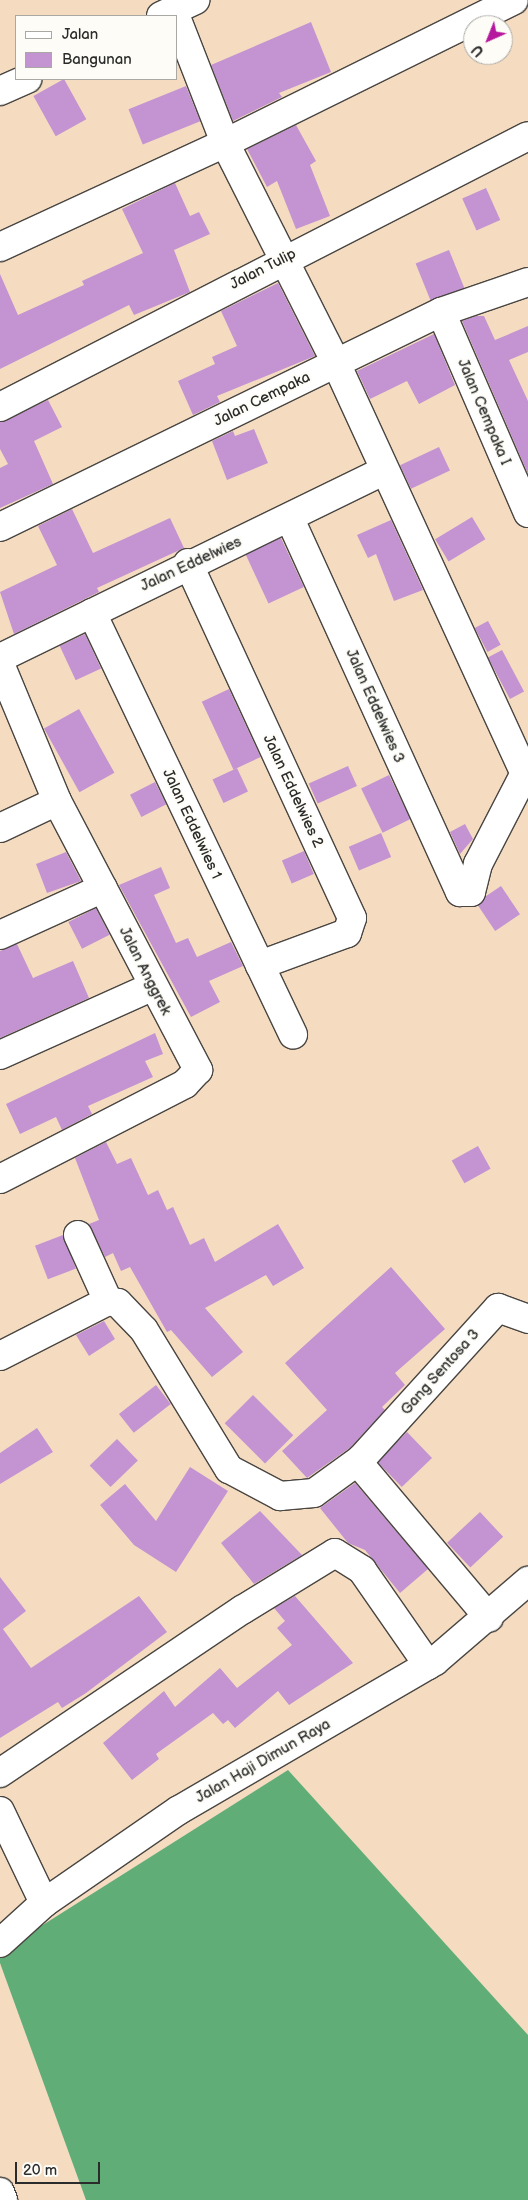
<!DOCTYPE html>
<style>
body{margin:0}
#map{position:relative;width:528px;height:2200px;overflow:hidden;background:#f5dcc1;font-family:"Balsamiq Sans",sans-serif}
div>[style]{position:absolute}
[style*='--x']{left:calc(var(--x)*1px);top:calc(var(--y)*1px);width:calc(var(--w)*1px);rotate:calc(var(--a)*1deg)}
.forest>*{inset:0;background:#60ad78}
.building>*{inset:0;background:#c393d2;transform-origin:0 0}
.roads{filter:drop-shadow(1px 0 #494642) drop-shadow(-1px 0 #494642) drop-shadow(0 1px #494642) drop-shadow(0 -1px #494642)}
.minor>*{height:28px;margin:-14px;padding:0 14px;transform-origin:14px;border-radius:14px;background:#fff}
.tertiary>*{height:28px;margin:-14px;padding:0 14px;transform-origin:14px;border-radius:14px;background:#fff}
span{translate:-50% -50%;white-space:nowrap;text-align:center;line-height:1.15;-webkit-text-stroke:4px #fdfcf7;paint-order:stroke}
.street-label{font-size:15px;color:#2b2b2b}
.legend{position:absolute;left:15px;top:15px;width:162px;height:65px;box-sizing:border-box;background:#fdfcf7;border:1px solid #a9a8a5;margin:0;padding:6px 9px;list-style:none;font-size:15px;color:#2b2b2b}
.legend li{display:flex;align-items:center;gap:10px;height:25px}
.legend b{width:25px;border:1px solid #a9a8a5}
.north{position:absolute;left:463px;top:15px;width:50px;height:50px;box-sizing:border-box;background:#fdfcf7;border:1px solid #a9a8a5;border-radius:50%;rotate:224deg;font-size:14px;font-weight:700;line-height:20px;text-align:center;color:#2b2b2b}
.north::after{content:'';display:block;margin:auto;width:18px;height:22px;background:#b5179e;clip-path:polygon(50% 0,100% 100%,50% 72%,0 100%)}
.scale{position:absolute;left:15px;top:2162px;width:85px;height:22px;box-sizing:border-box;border:2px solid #2b2b2b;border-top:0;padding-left:6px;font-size:15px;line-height:18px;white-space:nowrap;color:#2b2b2b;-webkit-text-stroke:4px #fdfcf7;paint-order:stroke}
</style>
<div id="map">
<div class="forest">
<i style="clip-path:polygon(288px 1770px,528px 2035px,528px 2200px,86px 2200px,0 1963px,0 1952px)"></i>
</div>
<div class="building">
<i style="clip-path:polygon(311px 22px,331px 72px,279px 93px,282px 97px,233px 121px,211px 65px)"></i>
<i style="left:64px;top:79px;width:46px;height:35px;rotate:61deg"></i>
<i style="left:186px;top:86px;width:38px;height:62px;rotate:68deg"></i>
<i style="clip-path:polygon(296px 125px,316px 161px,310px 165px,330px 216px,296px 229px,277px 181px,267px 187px,247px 149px)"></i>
<i style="clip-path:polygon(175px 183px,190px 216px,199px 212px,210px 234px,174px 250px,190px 292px,134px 315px,129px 305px,0 369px,0 274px,18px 315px,84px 285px,82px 281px,143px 253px,122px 209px)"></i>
<i style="left:486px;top:188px;width:35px;height:26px;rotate:66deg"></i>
<i style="left:449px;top:250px;width:41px;height:36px;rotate:68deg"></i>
<i style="clip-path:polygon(278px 283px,315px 356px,217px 396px,220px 402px,193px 415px,178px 381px,215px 364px,212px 357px,237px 346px,221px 311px)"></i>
<i style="clip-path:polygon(476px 316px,484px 316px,495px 340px,528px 326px,528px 352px,509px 360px,528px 401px,528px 474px,462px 321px)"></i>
<i style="clip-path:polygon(434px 334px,455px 385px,419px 404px,407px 381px,370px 399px,357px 371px)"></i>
<i style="clip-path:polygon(48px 400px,62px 427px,34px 441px,53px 484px,0 508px,0 468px,8px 464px,0 449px,0 422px)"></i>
<i style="clip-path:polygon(254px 429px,268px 463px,227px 480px,212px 441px,233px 431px,235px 436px)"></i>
<i style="left:439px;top:447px;width:26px;height:43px;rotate:65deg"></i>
<i style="clip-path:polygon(72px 509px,93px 553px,170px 518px,184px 548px,97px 588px,99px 592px,14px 634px,0 592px,57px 565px,38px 526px)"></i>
<i style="left:472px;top:517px;width:26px;height:43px;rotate:59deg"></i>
<i style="clip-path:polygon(391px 520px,423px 590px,394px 601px,376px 554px,368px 558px,357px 535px)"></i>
<i style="left:281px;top:538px;width:54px;height:39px;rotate:65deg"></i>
<i style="left:488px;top:621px;width:27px;height:15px;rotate:62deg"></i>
<i style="left:85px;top:634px;width:38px;height:28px;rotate:65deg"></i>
<i style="left:502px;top:650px;width:47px;height:16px;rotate:62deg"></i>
<i style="left:229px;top:689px;width:75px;height:30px;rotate:65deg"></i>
<i style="left:79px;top:709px;width:73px;height:40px;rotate:61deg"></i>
<i style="left:348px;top:766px;width:22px;height:43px;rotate:66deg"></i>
<i style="left:237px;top:768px;width:26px;height:27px;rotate:65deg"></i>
<i style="left:389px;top:775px;width:49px;height:31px;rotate:64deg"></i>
<i style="left:155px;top:782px;width:25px;height:28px;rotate:63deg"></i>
<i style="clip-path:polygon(465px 824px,473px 839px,460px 854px,450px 832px)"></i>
<i style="left:381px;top:833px;width:26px;height:35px;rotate:67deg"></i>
<i style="left:304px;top:851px;width:25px;height:24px;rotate:67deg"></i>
<i style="clip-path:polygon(66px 852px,81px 881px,47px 893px,36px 864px)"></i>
<i style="clip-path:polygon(161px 867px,170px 888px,154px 895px,176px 943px,188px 938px,197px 957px,231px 942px,243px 966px,209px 981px,220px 1002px,191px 1017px,119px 885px)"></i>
<i style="left:501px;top:886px;width:34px;height:30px;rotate:56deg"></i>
<i style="left:96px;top:908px;width:30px;height:31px;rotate:63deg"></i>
<i style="clip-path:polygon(17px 944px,33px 978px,73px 961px,89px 998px,0 1038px,0 951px)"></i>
<i style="clip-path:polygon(155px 1033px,163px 1054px,145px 1061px,153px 1077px,88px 1106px,92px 1114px,62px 1130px,56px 1117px,20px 1134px,6px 1104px)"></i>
<i style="clip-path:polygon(106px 1142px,117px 1164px,131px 1158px,148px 1195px,158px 1190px,167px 1210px,173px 1207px,190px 1245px,204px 1238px,215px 1262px,278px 1224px,304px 1268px,273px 1286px,266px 1275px,205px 1308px,243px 1352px,212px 1377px,171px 1330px,167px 1332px,130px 1267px,121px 1271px,113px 1253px,105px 1257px,89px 1224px,99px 1220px,75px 1158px)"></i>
<i style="left:478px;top:1146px;width:26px;height:30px;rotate:61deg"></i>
<i style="left:63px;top:1235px;width:36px;height:30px;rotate:69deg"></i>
<i style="clip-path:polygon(391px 1267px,445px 1329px,395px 1373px,405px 1385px,382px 1407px,385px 1410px,351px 1447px,307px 1478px,282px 1451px,327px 1410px,285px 1363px)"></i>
<i style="clip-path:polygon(104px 1321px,115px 1339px,89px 1356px,76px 1335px)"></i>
<i style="left:156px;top:1385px;width:24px;height:47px;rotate:52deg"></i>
<i style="left:253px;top:1395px;width:57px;height:40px;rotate:45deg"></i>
<i style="clip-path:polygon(37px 1428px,53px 1452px,0 1484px,0 1453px)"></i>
<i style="left:407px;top:1432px;width:36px;height:42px;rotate:46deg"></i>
<i style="left:117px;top:1439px;width:30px;height:38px;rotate:46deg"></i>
<i style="clip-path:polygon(190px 1467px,228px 1491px,176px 1572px,134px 1545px,100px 1505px,125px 1484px,156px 1521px)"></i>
<i style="clip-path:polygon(355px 1483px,428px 1569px,400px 1593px,365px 1550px,348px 1543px,320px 1508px)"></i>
<i style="clip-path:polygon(260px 1511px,302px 1555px,254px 1584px,221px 1543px)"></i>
<i style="left:480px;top:1512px;width:34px;height:45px;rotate:47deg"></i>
<i style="clip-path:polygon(0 1577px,26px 1611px,3px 1629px,31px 1668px,139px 1596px,167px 1632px,86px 1693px,62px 1708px,58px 1702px,0 1738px)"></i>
<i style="clip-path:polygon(295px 1596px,353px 1663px,289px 1705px,278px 1691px,235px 1728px,228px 1720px,223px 1724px,213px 1713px,156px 1754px,159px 1759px,132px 1780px,103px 1743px,164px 1691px,175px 1707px,220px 1668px,237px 1688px,292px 1645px,277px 1628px,285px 1621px,274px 1608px)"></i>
</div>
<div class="roads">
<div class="minor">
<i style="--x:161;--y:16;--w:38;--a:-25"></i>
<i style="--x:176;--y:17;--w:135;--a:68.7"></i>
<i style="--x:225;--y:143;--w:246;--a:63.2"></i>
<i style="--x:336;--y:363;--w:450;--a:65.3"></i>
<i style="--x:0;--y:91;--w:30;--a:-24"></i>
<i style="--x:0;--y:247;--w:248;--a:-24.8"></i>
<i style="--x:225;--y:143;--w:322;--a:-26.3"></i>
<i style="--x:441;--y:312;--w:219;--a:66.6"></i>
<i style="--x:0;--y:407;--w:593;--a:-27.17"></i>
<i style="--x:290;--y:519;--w:410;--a:65.5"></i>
<i style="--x:460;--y:892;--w:11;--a:0"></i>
<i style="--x:471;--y:892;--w:29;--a:-76"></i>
<i style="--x:478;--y:864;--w:109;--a:-62.7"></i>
<i style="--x:0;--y:527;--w:491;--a:-26"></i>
<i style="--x:441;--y:312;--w:92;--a:-19"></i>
<i style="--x:188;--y:563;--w:391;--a:65.2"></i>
<i style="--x:352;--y:918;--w:16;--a:108"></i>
<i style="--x:347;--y:933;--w:93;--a:159.8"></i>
<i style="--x:92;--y:613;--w:467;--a:64.5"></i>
<i style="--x:0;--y:658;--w:426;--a:-26"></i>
<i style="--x:0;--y:664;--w:148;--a:67.4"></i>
<i style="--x:57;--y:801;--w:304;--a:62.3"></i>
<i style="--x:198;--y:1070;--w:19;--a:133"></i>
<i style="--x:185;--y:1084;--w:208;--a:152.8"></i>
<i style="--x:0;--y:828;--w:63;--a:-25.3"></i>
<i style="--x:0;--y:935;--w:113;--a:-24.5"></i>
<i style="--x:0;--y:1055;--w:166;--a:-24.2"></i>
<i style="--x:78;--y:1235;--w:72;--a:65.6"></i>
<i style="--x:0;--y:1356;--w:121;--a:-27"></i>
<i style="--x:108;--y:1301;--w:10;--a:11"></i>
<i style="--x:118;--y:1303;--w:37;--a:46"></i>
<i style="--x:144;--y:1330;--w:163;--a:58.6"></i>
<i style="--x:229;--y:1469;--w:58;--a:27.9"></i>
<i style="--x:280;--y:1496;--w:34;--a:-5"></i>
<i style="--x:314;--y:1493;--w:58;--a:-35.9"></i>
<i style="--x:361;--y:1459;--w:204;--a:-47.8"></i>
<i style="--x:498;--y:1308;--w:32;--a:20"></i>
<i style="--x:361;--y:1459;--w:8;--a:83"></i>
<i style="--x:362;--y:1467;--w:197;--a:49.9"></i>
<i style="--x:0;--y:1773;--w:292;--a:-34"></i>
<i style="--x:242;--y:1610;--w:109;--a:-31.5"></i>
<i style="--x:335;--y:1553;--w:32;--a:32"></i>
<i style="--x:362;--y:1570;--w:116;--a:55.2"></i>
<i style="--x:0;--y:1811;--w:102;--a:64.4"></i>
<i style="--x:0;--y:2192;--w:9;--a:69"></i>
</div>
<div class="tertiary">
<i style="--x:0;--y:1943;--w:59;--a:-42.3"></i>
<i style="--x:44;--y:1903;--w:164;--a:-34.6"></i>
<i style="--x:179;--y:1810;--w:296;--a:-30.2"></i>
<i style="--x:435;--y:1661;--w:123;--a:-40.7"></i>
</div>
</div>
<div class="street-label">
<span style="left:263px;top:269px;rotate:-27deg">Jalan Tulip</span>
<span style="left:262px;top:399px;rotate:-26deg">Jalan Cempaka</span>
<span style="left:484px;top:412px;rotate:67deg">Jalan Cempaka I</span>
<span style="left:191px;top:564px;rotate:-25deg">Jalan Eddelwies</span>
<span style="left:375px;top:706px;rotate:66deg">Jalan Eddelwies 3</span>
<span style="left:293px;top:791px;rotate:65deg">Jalan Eddelwies 2</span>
<span style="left:192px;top:824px;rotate:65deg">Jalan Eddelwies 1</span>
<span style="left:145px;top:971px;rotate:63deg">Jalan Anggrek</span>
<span style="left:440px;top:1372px;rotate:-48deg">Gang Sentosa 3</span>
<span style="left:263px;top:1761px;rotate:-30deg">Jalan Haji Dimun Raya</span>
</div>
<ul class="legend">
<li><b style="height:6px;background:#fff"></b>Jalan</li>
<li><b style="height:14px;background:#c393d2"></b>Bangunan</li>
</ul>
<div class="north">U</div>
<div class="scale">20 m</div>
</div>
